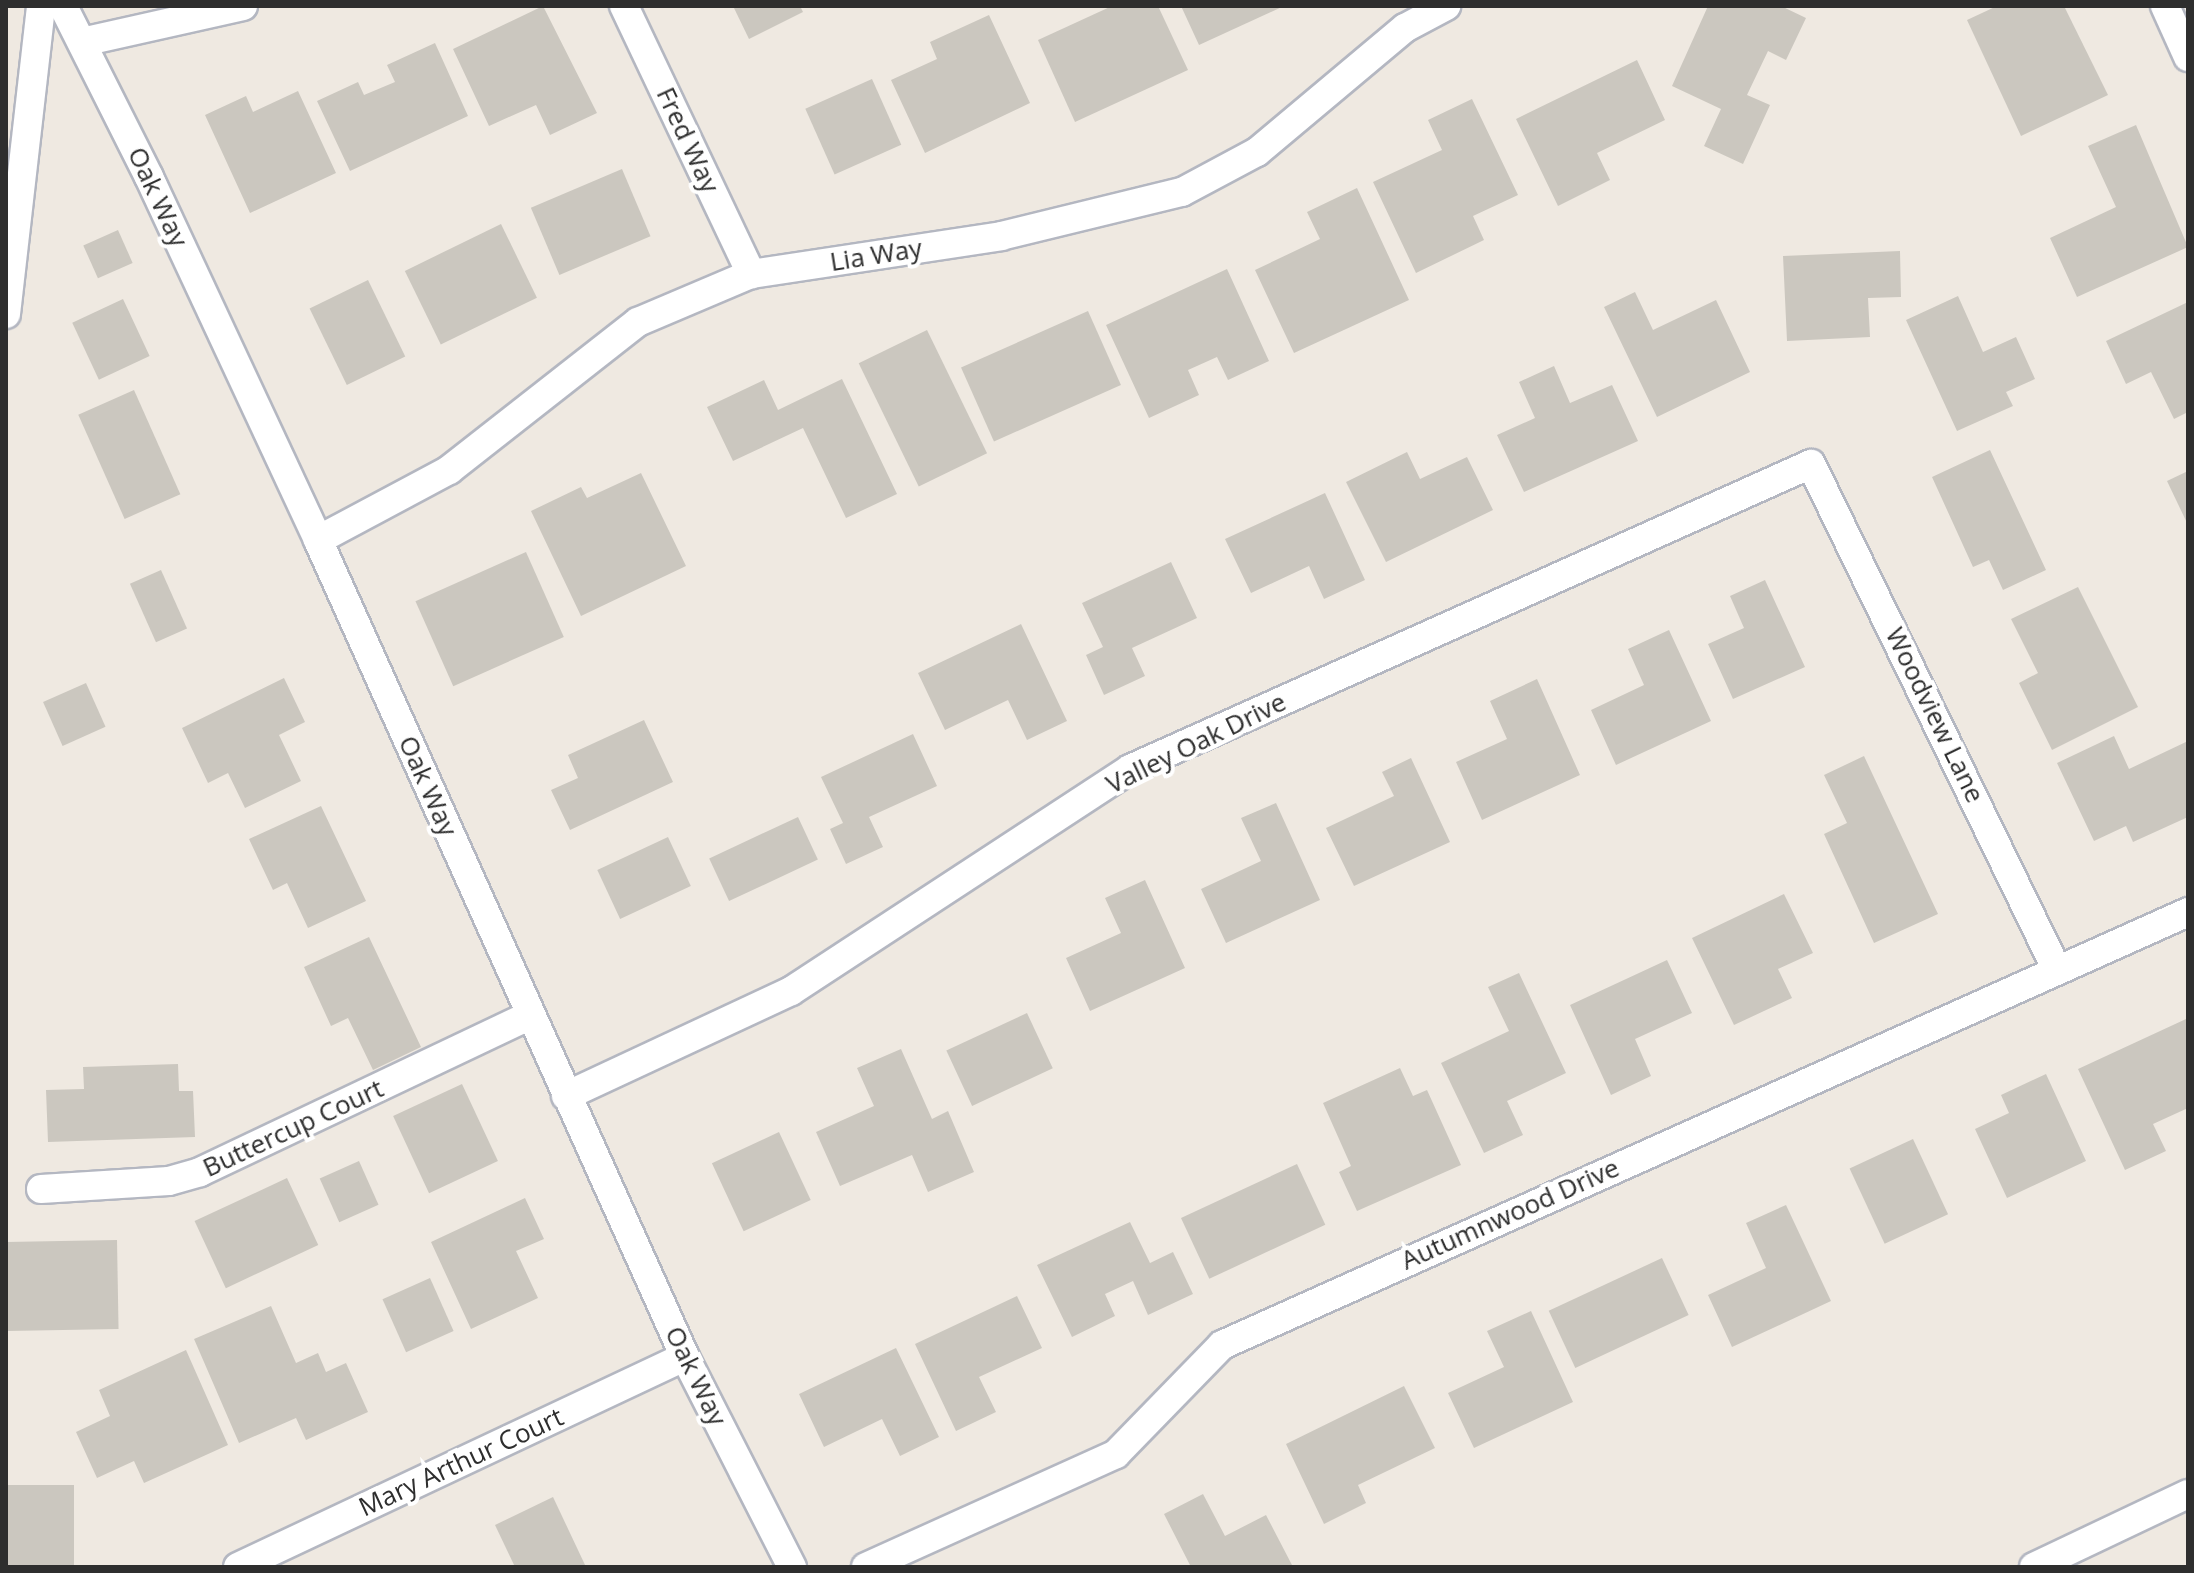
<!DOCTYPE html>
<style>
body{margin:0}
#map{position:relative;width:2194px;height:1573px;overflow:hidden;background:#efe9e1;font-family:"Open Sans",sans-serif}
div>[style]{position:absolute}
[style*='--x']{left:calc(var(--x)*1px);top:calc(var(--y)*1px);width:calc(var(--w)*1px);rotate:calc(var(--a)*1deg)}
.building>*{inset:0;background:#cbc7bf;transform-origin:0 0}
.roads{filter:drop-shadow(2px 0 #b4b7c1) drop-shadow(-2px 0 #b4b7c1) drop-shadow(0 2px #b4b7c1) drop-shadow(0 -2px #b4b7c1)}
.street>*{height:28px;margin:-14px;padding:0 14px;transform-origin:14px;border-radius:14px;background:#fff}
span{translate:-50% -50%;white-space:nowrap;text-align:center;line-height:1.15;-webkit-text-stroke:8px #fff;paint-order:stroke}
.street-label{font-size:26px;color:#2e2e2e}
.frame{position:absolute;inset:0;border:8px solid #2e2e2e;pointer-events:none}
</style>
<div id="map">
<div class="building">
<i style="clip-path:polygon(543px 6px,597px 113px,550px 135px,536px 105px,489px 126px,453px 49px)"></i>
<i style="clip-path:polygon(733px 6px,800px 6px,803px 12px,749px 39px)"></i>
<i style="clip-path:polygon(1112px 6px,1158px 6px,1188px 70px,1075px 122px,1038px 40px)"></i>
<i style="clip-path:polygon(1181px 6px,1284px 6px,1199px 45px)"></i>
<i style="clip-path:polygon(1708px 6px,1781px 6px,1806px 18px,1786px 60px,1768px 51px,1747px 95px,1770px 105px,1743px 164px,1704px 146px,1721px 109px,1672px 86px)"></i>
<i style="clip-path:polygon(1997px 6px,2064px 6px,2108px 95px,2021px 136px,1967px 20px)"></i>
<i style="clip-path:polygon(989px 15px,1030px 103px,925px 153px,891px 80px,937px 59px,930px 42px)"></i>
<i style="clip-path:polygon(435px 43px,468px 116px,350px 171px,317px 101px,358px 82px,364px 95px,395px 82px,387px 65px)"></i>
<i style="clip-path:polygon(1637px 60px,1665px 120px,1597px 153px,1610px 180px,1558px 206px,1516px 119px)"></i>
<i style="left:872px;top:79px;width:72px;height:73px;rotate:66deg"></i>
<i style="clip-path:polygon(298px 91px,336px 173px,250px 213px,205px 115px,246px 96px,253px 112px)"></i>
<i style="clip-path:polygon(1472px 99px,1518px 195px,1473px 216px,1484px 240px,1416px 273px,1373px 182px,1442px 150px,1428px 120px)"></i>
<i style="clip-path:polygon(2136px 125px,2188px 247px,2077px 297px,2050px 238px,2116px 207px,2088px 146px)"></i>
<i style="left:622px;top:169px;width:73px;height:99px;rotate:67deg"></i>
<i style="clip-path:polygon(1357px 188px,1409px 300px,1294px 353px,1255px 270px,1320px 239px,1307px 212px)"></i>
<i style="left:501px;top:224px;width:82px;height:107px;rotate:64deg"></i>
<i style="left:118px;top:230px;width:36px;height:38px;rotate:66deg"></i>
<i style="clip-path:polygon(1900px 251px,1901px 297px,1868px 298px,1870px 337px,1787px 341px,1783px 256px)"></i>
<i style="clip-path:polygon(1227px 269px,1269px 361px,1228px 380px,1217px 357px,1188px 370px,1199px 395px,1149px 418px,1106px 325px)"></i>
<i style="left:368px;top:280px;width:85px;height:65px;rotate:64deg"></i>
<i style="clip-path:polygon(1635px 292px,1653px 330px,1716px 300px,1750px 372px,1657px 417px,1604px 307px)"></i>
<i style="clip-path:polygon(1958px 296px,1983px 352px,2016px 337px,2035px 379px,2006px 392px,2013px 406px,1957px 431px,1906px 320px)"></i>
<i style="left:123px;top:299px;width:63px;height:56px;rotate:65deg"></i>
<i style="clip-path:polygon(2188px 302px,2188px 412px,2174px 419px,2151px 372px,2126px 384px,2106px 341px)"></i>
<i style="left:1088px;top:311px;width:81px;height:139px;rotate:66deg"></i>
<i style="left:927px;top:330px;width:137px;height:76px;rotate:64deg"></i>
<i style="clip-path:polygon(1554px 366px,1570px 403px,1612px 385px,1638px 441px,1524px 492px,1497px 435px,1535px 418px,1519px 382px)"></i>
<i style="clip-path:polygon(842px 379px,897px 494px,846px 518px,803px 428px,733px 461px,707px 407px,764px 380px,778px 410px)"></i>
<i style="left:134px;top:390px;width:114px;height:61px;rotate:66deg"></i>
<i style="clip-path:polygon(1990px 450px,2046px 570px,2003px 590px,1989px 560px,1973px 567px,1932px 477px)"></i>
<i style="clip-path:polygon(1407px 452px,1420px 479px,1467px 457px,1493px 510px,1386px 562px,1346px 482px)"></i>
<i style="clip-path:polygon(2188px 471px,2188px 525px,2167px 481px)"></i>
<i style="clip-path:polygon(641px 473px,686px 566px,581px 616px,531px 511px,581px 487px,587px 498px)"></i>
<i style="clip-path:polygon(1325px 493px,1365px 580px,1324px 599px,1309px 566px,1251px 593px,1225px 539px)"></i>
<i style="left:526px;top:552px;width:93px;height:121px;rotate:66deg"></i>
<i style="clip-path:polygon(1171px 562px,1197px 618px,1132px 648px,1145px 676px,1104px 695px,1086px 655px,1103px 647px,1082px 603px)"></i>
<i style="left:161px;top:570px;width:64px;height:34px;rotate:66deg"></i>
<i style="clip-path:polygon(1765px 580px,1805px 667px,1733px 699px,1708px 644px,1744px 628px,1730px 596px)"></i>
<i style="clip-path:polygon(2078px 587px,2138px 707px,2052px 750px,2019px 683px,2038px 673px,2011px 619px)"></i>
<i style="clip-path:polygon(1021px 624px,1067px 721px,1027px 740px,1008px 700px,945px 730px,918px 673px)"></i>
<i style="clip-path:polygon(1669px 630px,1711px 721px,1616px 765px,1591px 710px,1644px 685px,1628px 649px)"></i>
<i style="clip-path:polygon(284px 678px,305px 722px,279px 735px,301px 781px,245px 808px,228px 773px,208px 783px,182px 728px)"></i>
<i style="clip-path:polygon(1537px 679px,1580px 775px,1482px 820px,1456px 762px,1507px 739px,1490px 701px)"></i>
<i style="left:86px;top:683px;width:48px;height:47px;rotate:66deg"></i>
<i style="clip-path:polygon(644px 720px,673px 782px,570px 830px,551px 790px,578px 778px,568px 755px)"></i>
<i style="clip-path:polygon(913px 734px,937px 786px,869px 817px,883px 847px,846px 864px,830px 829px,843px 823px,821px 777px)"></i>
<i style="clip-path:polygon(2114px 736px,2129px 769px,2188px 741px,2188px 817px,2133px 842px,2126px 826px,2094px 841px,2057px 763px)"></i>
<i style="clip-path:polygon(1864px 756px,1938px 914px,1874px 943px,1824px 834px,1847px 823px,1824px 775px)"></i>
<i style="clip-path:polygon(1411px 758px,1450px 842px,1354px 886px,1326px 828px,1394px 796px,1382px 772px)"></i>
<i style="clip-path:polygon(1276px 803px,1320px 900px,1226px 943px,1201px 889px,1261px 861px,1241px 818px)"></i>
<i style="clip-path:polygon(321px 806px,366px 901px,308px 928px,287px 883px,273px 890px,249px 839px)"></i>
<i style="left:798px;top:817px;width:47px;height:98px;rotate:65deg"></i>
<i style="left:668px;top:837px;width:54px;height:78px;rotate:65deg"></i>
<i style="clip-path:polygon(1145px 880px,1185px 968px,1090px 1011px,1066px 958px,1121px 933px,1105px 898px)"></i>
<i style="clip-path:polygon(1784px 894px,1813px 953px,1778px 969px,1792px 998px,1734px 1025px,1692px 938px)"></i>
<i style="clip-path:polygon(369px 937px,421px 1047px,373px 1070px,348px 1018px,331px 1026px,304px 967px)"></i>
<i style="clip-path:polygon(1667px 960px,1692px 1013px,1635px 1039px,1651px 1076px,1611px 1095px,1570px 1005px)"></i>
<i style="clip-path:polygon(1519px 973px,1566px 1073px,1507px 1101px,1523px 1135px,1484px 1153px,1441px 1063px,1509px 1031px,1488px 987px)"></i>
<i style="left:1027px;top:1013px;width:61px;height:89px;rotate:65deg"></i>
<i style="clip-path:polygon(2186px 1019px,2188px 1108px,2153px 1124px,2166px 1151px,2125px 1170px,2078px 1069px)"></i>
<i style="clip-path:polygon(901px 1049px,932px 1119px,948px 1111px,974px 1172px,928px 1192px,912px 1155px,840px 1186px,816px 1132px,874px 1106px,857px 1068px)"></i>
<i style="clip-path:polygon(178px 1064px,179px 1091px,193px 1091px,195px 1137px,48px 1142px,46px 1090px,84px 1089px,83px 1067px)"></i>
<i style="clip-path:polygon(1400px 1068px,1413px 1096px,1427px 1090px,1461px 1165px,1357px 1211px,1339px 1172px,1351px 1166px,1323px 1103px)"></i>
<i style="clip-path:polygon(2046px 1074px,2086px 1161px,2007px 1198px,1975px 1129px,2009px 1113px,2001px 1095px)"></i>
<i style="left:462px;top:1084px;width:85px;height:76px;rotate:65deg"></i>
<i style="left:779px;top:1132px;width:75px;height:74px;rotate:65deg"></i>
<i style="left:1913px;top:1139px;width:83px;height:70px;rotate:65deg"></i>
<i style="left:359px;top:1161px;width:48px;height:43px;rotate:66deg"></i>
<i style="left:1297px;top:1164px;width:67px;height:128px;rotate:65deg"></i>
<i style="left:287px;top:1178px;width:74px;height:102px;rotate:65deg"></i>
<i style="clip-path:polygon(525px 1198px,544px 1239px,516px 1251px,538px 1298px,471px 1329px,431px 1242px)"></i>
<i style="clip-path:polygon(1786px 1205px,1831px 1301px,1732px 1347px,1708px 1295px,1766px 1268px,1746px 1223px)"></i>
<i style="clip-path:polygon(1130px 1222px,1150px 1263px,1173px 1252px,1193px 1294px,1148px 1315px,1133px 1281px,1105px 1294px,1115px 1316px,1072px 1337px,1037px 1265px)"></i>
<i style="left:117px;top:1240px;width:89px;height:111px;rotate:89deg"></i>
<i style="left:1662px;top:1258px;width:63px;height:125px;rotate:65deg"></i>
<i style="left:430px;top:1278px;width:58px;height:52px;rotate:66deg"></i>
<i style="clip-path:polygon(1017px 1296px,1042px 1348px,979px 1377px,996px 1412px,956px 1431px,915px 1344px)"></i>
<i style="clip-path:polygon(271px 1306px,296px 1363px,318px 1353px,326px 1372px,346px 1363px,368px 1412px,306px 1440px,296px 1418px,239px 1443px,194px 1339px)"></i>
<i style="clip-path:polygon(1531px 1311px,1573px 1402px,1474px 1448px,1448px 1393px,1504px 1367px,1487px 1331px)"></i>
<i style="clip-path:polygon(896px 1348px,939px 1437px,900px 1456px,882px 1419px,824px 1447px,799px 1394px)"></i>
<i style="clip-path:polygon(186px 1350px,228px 1445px,144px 1483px,134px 1461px,97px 1478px,76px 1432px,110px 1416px,99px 1390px)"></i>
<i style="clip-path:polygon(1404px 1386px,1435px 1448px,1358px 1485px,1366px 1503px,1324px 1524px,1286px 1444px)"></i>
<i style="left:6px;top:1485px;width:68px;height:82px"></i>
<i style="clip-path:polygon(1203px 1494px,1225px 1536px,1266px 1515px,1292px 1565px,1191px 1567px,1164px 1514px)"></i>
<i style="clip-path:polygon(553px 1497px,586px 1567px,515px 1567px,495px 1525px)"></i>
</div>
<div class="roads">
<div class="street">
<i style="--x:63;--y:6;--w:191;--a:63.3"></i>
<i style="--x:149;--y:177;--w:400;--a:65"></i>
<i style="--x:318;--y:540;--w:896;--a:65.81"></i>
<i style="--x:685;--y:1357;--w:236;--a:63"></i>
<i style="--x:624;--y:6;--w:297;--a:64.6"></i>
<i style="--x:2165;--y:6;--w:56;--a:65.7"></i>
<i style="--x:82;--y:42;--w:165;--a:-12.6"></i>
<i style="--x:6;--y:314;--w:310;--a:-83.5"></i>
<i style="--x:318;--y:540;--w:149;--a:-28.1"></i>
<i style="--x:449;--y:470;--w:240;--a:-38.1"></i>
<i style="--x:638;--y:322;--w:123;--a:-23"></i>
<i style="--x:751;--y:274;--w:253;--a:-8.6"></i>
<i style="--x:1001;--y:236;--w:186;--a:-13.7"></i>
<i style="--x:1182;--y:192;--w:85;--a:-28.1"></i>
<i style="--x:1257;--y:152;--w:193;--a:-40"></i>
<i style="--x:1405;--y:28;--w:47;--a:-28.2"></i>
<i style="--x:566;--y:1096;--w:248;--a:-25"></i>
<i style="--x:791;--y:991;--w:405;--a:-33.2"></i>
<i style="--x:1130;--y:769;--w:746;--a:-24.13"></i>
<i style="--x:1811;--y:464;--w:560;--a:64.08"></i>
<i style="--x:41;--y:1189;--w:128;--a:-3.6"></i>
<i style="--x:169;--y:1181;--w:32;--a:-16"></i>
<i style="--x:200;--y:1172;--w:366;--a:-25.4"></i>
<i style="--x:238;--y:1567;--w:494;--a:-25.2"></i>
<i style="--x:866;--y:1567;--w:274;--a:-24.3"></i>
<i style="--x:1116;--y:1454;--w:152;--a:-45.8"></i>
<i style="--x:1222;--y:1345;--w:1059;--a:-24.14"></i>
<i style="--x:2034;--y:1567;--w:170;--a:-25.4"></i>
</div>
</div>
<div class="street-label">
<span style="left:688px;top:140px;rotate:65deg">Fred Way</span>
<span style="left:158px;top:197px;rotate:65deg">Oak Way</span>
<span style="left:876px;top:255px;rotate:-9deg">Lia Way</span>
<span style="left:1935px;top:715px;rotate:64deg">Woodview Lane</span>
<span style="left:1196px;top:743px;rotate:-26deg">Valley Oak Drive</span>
<span style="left:428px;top:786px;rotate:66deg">Oak Way</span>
<span style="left:293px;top:1128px;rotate:-25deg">Buttercup Court</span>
<span style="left:1510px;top:1214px;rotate:-24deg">Autumnwood Drive</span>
<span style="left:696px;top:1376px;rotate:64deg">Oak Way</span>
<span style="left:461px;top:1462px;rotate:-25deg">Mary Arthur Court</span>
</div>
<div class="frame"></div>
</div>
